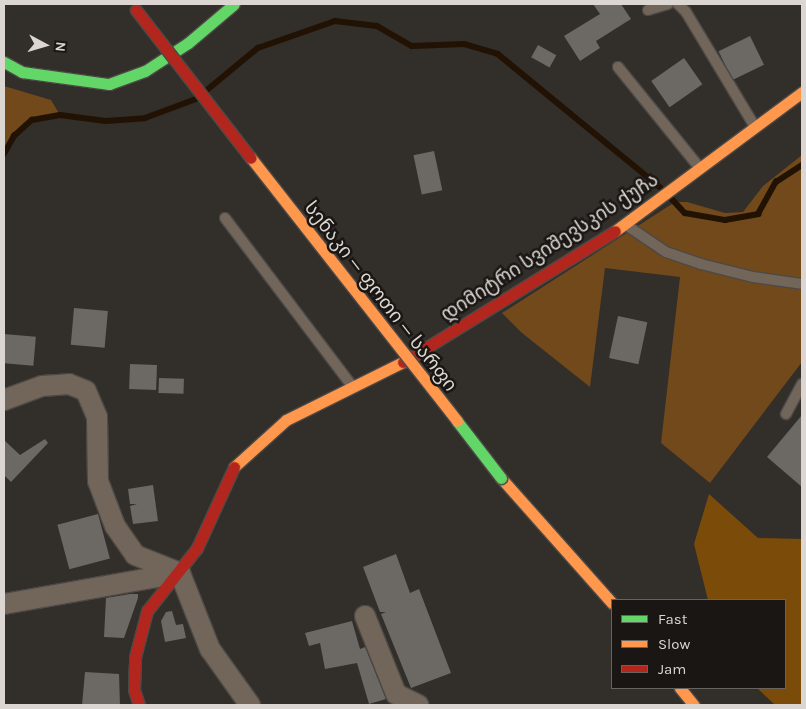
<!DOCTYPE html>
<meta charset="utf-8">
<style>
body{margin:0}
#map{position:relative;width:806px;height:709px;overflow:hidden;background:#322e2a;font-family:Karla,"Noto Sans Georgian",sans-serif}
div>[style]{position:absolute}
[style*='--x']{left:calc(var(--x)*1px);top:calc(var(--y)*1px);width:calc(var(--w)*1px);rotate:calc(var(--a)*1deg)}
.green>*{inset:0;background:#71491a}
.forest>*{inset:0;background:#7a4b09}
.stream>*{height:5.5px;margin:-2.75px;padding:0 2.75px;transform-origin:2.75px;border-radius:2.75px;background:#221204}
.building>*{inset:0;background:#6c6864;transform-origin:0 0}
.roads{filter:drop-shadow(1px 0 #4c4946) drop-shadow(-1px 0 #4c4946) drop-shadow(0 1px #4c4946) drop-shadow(0 -1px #4c4946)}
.lane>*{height:10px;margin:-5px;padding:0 5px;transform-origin:5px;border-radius:5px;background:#726559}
.street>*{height:20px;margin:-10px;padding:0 10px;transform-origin:10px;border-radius:10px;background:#726559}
.fast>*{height:11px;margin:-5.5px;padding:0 5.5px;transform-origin:5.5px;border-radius:5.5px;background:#63d668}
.slow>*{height:11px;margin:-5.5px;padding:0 5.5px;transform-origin:5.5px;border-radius:5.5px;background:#ff974d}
.jam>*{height:11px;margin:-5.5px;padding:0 5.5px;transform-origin:5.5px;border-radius:5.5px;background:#b3261e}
.bridges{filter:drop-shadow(1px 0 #4c4946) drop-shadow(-1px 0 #4c4946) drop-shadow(0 1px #4c4946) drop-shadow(0 -1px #4c4946)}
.fast-bridge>*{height:11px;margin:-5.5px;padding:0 5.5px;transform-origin:5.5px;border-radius:5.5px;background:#63d668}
.slow-bridge>*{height:11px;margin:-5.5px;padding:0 5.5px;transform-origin:5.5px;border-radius:5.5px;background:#ff974d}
.jam-bridge>*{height:11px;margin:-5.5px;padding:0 5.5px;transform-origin:5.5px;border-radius:5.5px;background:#b3261e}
span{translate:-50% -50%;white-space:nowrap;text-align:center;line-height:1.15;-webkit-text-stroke:5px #1a1613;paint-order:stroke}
.street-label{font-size:19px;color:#dbd6d1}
.frame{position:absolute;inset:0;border:5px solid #dbd6d1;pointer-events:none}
.legend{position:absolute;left:611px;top:599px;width:175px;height:90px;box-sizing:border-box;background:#1a1613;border:1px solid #67635f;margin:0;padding:6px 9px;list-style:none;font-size:15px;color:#dbd6d1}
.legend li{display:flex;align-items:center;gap:10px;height:25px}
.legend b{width:25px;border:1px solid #67635f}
.north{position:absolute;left:20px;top:20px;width:50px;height:50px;-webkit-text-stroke:4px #1a1613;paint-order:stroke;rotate:96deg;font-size:14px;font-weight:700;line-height:20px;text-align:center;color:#dbd6d1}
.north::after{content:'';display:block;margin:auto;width:18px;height:22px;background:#dbd6d1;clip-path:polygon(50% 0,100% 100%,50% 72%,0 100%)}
</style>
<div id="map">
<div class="green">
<i style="clip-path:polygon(4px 86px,51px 100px,60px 115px,32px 120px,14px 136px,4px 154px)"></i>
<i style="clip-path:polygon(802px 155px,802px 362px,710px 483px,661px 443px,680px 277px,605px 268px,590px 387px,522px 333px,502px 313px,675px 202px,687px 202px,725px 213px,743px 212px,763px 186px)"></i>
</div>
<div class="forest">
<i style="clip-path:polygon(709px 494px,758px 538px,802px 539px,802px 705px,775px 705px,757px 688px,785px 688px,785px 600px,708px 600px,694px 544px)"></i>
</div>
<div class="stream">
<i style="--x:207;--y:90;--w:66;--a:-39.5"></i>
<i style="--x:258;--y:48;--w:82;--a:-19.3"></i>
<i style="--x:335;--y:21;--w:42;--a:6.8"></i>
<i style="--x:377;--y:26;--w:40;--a:29.7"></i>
<i style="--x:412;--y:46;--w:52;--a:-2.2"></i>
<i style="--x:464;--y:44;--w:35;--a:16"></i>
<i style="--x:498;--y:54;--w:210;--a:39.4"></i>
<i style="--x:4;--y:154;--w:21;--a:-61"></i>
<i style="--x:14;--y:136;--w:24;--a:-42"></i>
<i style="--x:32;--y:120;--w:28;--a:-10"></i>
<i style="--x:60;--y:115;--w:46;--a:7.4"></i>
<i style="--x:106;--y:121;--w:39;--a:-4"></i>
<i style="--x:145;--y:118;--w:54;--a:-20.4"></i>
<i style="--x:672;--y:199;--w:19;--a:47"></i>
<i style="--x:685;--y:213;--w:41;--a:9.9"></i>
<i style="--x:725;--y:220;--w:34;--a:-10"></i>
<i style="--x:758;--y:214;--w:37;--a:-61"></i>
<i style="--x:776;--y:182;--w:31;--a:-33"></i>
</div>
<div class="building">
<i style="clip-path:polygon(593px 4px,621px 4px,631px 19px,596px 41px,600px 48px,580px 61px,564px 36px,600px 14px)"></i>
<i style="left:750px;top:36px;width:32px;height:35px;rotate:64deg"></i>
<i style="left:538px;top:45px;width:21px;height:14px;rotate:29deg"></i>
<i style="left:684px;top:58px;width:32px;height:40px;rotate:55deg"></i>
<i style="left:434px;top:151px;width:40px;height:21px;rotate:78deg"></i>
<i style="left:74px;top:308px;width:34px;height:37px;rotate:5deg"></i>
<i style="left:618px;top:316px;width:30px;height:43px;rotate:12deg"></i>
<i style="left:4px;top:334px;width:32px;height:29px;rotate:5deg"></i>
<i style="left:130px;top:364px;width:27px;height:25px;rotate:2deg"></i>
<i style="left:159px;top:378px;width:25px;height:15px;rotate:2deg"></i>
<i style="clip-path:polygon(802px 415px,802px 487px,767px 457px)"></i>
<i style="clip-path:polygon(45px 439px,48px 443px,11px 482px,4px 475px,4px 440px,20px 455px)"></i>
<i style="clip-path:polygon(153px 485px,158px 521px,133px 524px,130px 506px,137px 504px,130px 504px,128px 489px)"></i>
<i style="left:98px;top:514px;width:46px;height:42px;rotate:75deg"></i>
<i style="clip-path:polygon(396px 554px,410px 593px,419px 589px,451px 673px,411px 688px,381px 614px,386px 612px,380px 612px,363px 567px)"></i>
<i style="clip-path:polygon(130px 594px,138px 594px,138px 598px,124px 638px,104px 637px,106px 598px)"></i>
<i style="clip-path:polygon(172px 611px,176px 625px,183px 624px,186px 638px,165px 642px,161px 621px,166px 612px)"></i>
<i style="clip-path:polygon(352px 621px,360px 649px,365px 647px,386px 699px,369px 704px,357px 663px,325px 669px,320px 643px,309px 646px,305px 633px)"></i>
<i style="clip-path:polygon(85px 672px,119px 674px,120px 705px,82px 705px)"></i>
</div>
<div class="roads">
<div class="lane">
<i style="--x:678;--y:4;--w:11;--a:45"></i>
<i style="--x:686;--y:12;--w:132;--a:59"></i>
<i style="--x:648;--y:10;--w:21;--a:-17"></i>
<i style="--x:618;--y:67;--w:129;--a:51"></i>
<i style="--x:225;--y:218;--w:211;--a:52.9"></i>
<i style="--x:626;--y:225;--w:48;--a:34"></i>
<i style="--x:666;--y:252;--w:37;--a:19"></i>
<i style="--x:701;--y:264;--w:54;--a:14"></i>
<i style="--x:753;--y:277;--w:49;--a:8.1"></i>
<i style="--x:786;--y:414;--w:34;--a:-62"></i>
</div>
<div class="street">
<i style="--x:4;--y:400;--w:40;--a:-20.2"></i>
<i style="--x:42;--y:386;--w:27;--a:-4"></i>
<i style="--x:69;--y:384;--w:18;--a:22"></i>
<i style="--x:86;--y:391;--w:28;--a:67"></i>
<i style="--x:97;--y:417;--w:64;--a:89.1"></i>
<i style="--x:98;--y:481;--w:48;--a:69.3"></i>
<i style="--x:115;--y:526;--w:35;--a:55"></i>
<i style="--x:135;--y:555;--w:48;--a:21.8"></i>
<i style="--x:180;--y:573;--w:82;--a:68.5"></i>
<i style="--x:210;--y:649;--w:69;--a:54.5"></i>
<i style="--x:4;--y:604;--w:179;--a:-10"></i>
<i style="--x:365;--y:616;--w:84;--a:68.3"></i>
<i style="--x:396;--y:694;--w:25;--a:26"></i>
</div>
<div class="fast">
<i style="--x:4;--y:62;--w:21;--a:29"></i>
<i style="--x:22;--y:72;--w:88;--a:7.9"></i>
<i style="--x:109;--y:84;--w:38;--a:-20"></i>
<i style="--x:145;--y:71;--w:51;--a:-33.1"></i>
<i style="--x:188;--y:43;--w:60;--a:-40.3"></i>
</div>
<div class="slow">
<i style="--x:615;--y:231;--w:233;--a:-36.6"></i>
<i style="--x:234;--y:467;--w:70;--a:-42.1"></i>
<i style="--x:286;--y:420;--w:131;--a:-26.4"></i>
<i style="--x:501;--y:478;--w:167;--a:48.4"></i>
<i style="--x:680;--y:688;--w:22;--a:51"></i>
</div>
<div class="jam">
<i style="--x:403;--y:362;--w:249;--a:-31.7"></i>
<i style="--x:139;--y:705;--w:16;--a:-108"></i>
<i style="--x:134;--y:690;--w:33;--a:-88"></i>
<i style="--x:135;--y:657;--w:48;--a:-75.4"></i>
<i style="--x:147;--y:611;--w:80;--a:-51.6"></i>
<i style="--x:197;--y:548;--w:89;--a:-65.4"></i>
</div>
</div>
<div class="bridges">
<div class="fast-bridge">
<i style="--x:457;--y:421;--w:72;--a:52.3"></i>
</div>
<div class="slow-bridge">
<i style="--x:251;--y:158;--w:334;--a:51.9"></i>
</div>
<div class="jam-bridge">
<i style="--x:136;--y:10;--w:187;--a:52.2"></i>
</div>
</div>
<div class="street-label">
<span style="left:550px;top:248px;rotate:-33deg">დიმიტრი სვიშევსკის ქუჩა</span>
<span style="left:380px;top:297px;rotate:52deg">სენაკი — ფოთი — სარფი</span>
</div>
<div class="frame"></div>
<ul class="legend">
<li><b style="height:6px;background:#63d668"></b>Fast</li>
<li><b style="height:6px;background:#ff974d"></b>Slow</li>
<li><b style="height:6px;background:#b3261e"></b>Jam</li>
</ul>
<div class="north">N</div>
</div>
